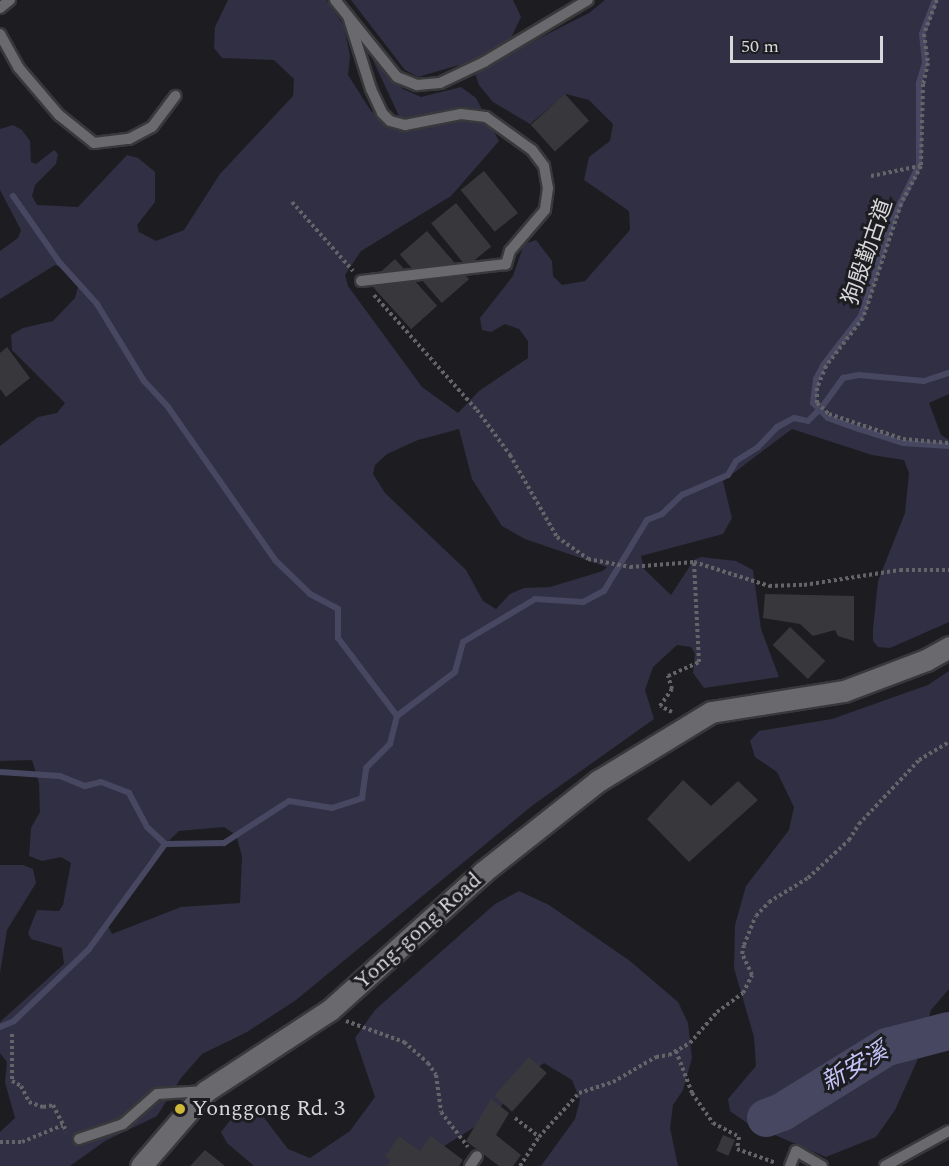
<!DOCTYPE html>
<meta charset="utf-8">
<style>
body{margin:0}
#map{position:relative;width:949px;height:1166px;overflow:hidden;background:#1d1d21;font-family:Spectral,"Noto Sans TC",serif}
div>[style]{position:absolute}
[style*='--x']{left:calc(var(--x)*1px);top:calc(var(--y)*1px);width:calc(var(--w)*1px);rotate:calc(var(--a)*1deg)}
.green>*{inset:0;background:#302f44}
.stream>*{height:6px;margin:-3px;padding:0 3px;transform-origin:3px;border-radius:3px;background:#474761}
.river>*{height:38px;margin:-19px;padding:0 19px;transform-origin:19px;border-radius:19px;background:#474761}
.building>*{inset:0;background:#38383c;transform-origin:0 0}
.path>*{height:4px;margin-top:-2px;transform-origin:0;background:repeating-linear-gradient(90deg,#656569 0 3px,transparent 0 6px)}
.roads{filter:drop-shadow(2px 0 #39393c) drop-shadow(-2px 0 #39393c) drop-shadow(0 2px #39393c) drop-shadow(0 -2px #39393c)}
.service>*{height:10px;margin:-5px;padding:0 5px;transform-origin:5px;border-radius:5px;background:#69696e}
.minor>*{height:21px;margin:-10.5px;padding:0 10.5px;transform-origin:10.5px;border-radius:10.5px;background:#69696e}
.dots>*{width:16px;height:16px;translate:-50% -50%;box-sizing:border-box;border:3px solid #1d1d21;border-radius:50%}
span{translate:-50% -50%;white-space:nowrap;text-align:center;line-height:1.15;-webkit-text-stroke:6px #1d1d21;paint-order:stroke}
.street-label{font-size:22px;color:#d8d8da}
.poi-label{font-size:22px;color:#d8d8da}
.left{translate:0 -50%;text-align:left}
.water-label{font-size:24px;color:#c5c4f9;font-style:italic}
.scale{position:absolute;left:730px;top:36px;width:153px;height:27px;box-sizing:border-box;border:3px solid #d8d8da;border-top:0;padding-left:8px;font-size:18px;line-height:21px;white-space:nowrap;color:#d8d8da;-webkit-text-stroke:4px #1d1d21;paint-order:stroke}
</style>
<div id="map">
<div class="green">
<i style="clip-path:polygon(evenodd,228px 0,327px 0,344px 26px,350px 56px,348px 75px,371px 111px,398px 131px,399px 116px,373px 60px,403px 89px,421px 97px,461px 87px,476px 98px,499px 141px,451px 196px,361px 251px,345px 275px,348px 286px,422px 387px,458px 413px,479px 391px,528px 358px,528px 341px,519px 329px,505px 324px,491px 332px,482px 330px,480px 318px,513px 276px,524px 244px,536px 240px,552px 261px,553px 276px,562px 285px,585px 281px,630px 230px,629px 211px,584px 180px,589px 157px,610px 141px,613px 124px,589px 100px,566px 94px,530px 124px,493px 102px,479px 85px,475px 73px,459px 65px,418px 77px,405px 70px,351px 0,513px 0,521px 17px,509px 42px,516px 50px,589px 13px,605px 0,949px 0,949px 394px,929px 403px,941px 435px,949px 440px,949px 622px,890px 648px,878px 647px,873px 641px,873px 629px,878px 581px,905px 513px,909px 473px,904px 460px,872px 455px,792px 429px,723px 481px,732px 518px,723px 534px,641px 556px,644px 569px,671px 595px,694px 560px,701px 557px,736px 561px,753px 570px,761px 629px,779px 677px,704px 688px,693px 673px,695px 654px,691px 647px,677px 645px,653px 667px,645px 690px,654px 719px,533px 805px,296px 1000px,247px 1032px,202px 1054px,181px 1078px,157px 1116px,105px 1141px,70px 1166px,0 1166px,0 1132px,15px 1118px,5px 1082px,7px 1062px,0 1053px,0 1022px,64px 964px,62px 948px,31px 939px,28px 933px,37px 910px,59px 911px,63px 905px,71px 863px,61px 857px,42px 861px,29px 856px,31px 828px,40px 812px,39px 783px,32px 760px,0 761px,0 446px,38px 417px,57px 413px,65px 403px,12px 350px,11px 335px,23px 328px,53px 321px,75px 298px,79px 283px,71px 271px,55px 265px,0 299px,0 251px,18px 238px,21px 230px,0 190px,0 129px,13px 125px,22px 130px,30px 141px,31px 162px,36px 164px,54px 150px,58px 154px,56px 164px,35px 185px,32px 196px,37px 205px,78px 207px,127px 155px,138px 158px,155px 172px,155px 202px,137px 225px,139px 232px,156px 241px,184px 230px,220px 174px,293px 96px,294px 79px,274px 60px,222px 58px,214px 48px,215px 27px,228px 0,459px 429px,472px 479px,502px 526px,525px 539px,607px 567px,603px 571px,550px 587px,524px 588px,510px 594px,496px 609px,483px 601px,466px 570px,385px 493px,373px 474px,375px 465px,387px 454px,418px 440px,459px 429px,228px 0,224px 827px,236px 835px,242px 856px,240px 903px,181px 907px,112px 934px,106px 922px,150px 859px,179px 831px,224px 827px)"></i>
<i style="clip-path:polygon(949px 671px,949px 989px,931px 1010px,917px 1061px,895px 1110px,876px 1137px,826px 1157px,747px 1123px,730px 1111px,728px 1099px,756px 1066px,754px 1037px,734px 968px,735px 925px,746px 886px,789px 830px,794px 807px,777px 772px,755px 757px,750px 741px,759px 731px,832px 719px,928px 685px)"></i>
<i style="clip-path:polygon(0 865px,23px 865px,33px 869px,36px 883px,7px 930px,0 973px)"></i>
<i style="clip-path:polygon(519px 891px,549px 905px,630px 961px,678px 1002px,688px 1023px,692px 1058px,683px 1090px,673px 1105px,670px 1128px,678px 1166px,541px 1166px,575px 1119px,580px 1100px,572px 1080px,544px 1063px,524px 1078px,494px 1115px,412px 1166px,254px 1166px,227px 1143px,221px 1132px,232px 1118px,255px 1106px,288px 1149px,310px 1158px,350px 1131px,375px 1097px,355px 1038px,375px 1010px,495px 904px)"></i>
</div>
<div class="stream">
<i style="--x:935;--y:0;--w:36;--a:111"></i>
<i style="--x:922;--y:34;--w:29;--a:84"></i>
<i style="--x:925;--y:63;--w:21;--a:107"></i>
<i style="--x:919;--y:83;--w:82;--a:90"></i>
<i style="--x:919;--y:165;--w:59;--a:116.1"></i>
<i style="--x:893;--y:218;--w:103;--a:108.1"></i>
<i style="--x:861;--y:316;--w:61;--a:127.6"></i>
<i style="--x:824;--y:364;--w:17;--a:118"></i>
<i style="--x:816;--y:379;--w:24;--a:97"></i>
<i style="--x:813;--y:403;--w:21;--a:45"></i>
<i style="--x:828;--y:418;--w:33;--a:20"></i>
<i style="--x:859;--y:429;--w:46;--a:17.7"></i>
<i style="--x:903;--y:443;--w:46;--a:3.7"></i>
<i style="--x:13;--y:196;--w:82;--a:55"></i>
<i style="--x:60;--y:263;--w:55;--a:47.9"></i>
<i style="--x:97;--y:304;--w:90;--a:58.6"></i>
<i style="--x:144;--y:381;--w:35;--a:47"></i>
<i style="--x:168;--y:407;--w:188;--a:55"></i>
<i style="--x:276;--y:561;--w:47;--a:44.1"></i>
<i style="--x:310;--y:594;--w:32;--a:28"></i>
<i style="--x:338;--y:609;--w:29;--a:90"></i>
<i style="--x:338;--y:638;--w:98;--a:52.9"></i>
<i style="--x:822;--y:407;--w:36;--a:-54"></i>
<i style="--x:843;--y:378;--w:16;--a:-11"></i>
<i style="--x:859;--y:375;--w:65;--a:5.3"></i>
<i style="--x:924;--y:381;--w:26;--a:-18"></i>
<i style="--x:0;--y:772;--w:60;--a:3.8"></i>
<i style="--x:60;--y:776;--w:27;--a:22"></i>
<i style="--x:85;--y:786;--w:16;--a:-14"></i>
<i style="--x:101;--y:782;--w:30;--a:21"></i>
<i style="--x:129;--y:793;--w:38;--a:62"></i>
<i style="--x:147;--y:827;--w:25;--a:43"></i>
<i style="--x:165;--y:844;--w:59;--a:-1"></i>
<i style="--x:224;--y:843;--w:77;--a:-32.9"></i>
<i style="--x:289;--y:801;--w:44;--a:9.2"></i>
<i style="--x:332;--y:808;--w:32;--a:-18"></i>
<i style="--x:362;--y:798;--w:30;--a:-82"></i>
<i style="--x:366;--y:768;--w:34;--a:-45"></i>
<i style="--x:390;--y:744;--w:29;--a:-76"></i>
<i style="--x:397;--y:716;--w:73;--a:-37.2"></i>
<i style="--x:455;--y:672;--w:31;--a:-75"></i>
<i style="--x:463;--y:642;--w:84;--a:-30.8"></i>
<i style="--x:535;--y:599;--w:48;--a:3.6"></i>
<i style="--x:583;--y:602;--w:24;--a:-28"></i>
<i style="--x:604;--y:591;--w:83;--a:-58.8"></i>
<i style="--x:647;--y:520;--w:16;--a:-22"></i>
<i style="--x:662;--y:514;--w:28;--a:-44"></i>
<i style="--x:682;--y:495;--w:50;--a:-23.5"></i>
<i style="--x:728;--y:475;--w:16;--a:-60"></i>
<i style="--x:736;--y:461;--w:26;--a:-32"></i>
<i style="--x:758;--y:447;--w:28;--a:-46"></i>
<i style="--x:777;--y:427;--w:19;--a:-28"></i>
<i style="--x:794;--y:418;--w:14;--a:12"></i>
<i style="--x:808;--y:421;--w:16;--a:-45"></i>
<i style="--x:0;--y:1027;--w:15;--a:-23"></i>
<i style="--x:14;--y:1021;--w:104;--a:-43.8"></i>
<i style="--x:89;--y:949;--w:130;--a:-54.1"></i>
</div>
<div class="river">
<i style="--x:766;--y:1118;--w:17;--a:-21"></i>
<i style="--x:782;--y:1112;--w:123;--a:-31.8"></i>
<i style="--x:887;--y:1047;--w:64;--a:-14.5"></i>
</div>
<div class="building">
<i style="left:565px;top:94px;width:36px;height:46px;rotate:48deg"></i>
<i style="left:484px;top:171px;width:54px;height:30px;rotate:51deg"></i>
<i style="left:456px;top:203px;width:56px;height:32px;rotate:51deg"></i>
<i style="left:427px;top:231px;width:64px;height:36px;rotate:49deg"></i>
<i style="left:395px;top:259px;width:63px;height:35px;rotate:48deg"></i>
<i style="clip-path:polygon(7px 347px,30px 378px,6px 397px,0 389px,0 353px)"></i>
<i style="clip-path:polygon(765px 594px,854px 596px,854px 641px,838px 636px,835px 630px,813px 636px,800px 624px,763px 618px)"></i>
<i style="left:790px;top:627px;width:49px;height:25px;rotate:44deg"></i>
<i style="clip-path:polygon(683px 780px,711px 806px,738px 781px,758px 800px,689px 862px,647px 819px)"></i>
<i style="left:529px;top:1057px;width:24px;height:52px;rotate:42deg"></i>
<i style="clip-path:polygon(491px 1099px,509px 1113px,496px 1135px,521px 1155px,513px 1166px,499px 1166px,466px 1141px)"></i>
<i style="left:723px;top:1135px;width:13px;height:17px;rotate:23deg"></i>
<i style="clip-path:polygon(399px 1136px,420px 1151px,431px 1136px,463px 1160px,459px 1166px,386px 1166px,391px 1160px,385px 1157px)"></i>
<i style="clip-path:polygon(205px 1150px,225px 1166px,190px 1166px)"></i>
</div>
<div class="path">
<i style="--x:937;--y:0;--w:36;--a:111"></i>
<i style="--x:924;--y:34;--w:29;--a:82"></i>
<i style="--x:928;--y:63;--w:22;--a:103"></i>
<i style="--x:923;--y:84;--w:82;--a:91.4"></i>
<i style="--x:921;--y:166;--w:43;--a:117.8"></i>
<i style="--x:901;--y:204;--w:120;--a:108.4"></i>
<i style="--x:863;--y:318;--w:61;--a:127.6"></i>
<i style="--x:826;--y:366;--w:24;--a:112"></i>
<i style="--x:817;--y:388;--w:15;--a:90"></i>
<i style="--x:817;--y:403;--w:16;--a:43"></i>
<i style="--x:829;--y:414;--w:78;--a:18.7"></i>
<i style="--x:903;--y:439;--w:46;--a:5"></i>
<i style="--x:871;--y:176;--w:50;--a:-11.5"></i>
<i style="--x:292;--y:202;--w:92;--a:48.5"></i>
<i style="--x:374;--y:295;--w:154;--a:48.2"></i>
<i style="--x:477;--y:410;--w:56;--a:53.7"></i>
<i style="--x:510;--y:455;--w:95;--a:60.2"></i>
<i style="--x:557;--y:537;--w:38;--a:35"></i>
<i style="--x:588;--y:559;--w:43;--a:10.8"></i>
<i style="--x:630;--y:567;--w:64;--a:-4.5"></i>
<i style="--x:694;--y:562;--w:79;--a:17.7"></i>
<i style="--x:769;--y:586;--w:35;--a:-2"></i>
<i style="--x:804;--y:585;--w:97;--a:-8.9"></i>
<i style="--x:900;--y:570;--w:49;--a:0"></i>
<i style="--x:672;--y:712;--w:13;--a:-153"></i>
<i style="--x:660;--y:706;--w:21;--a:-55"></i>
<i style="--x:672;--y:689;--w:14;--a:-107"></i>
<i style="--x:668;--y:676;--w:34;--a:-24"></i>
<i style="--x:699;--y:662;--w:100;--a:-92.9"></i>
<i style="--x:346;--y:1021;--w:62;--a:19.9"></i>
<i style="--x:404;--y:1042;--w:32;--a:41"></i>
<i style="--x:428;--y:1063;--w:14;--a:56"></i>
<i style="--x:436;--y:1075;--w:37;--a:82"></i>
<i style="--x:441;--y:1112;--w:44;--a:52.4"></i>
<i style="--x:12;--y:1034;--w:47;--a:90"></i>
<i style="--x:12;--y:1081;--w:10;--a:29"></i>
<i style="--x:21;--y:1086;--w:18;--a:63"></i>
<i style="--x:29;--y:1102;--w:15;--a:20"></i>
<i style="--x:43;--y:1107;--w:10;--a:-11"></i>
<i style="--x:53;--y:1105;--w:30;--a:63"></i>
<i style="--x:676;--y:1051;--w:45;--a:69.1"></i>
<i style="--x:692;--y:1093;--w:37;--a:55"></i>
<i style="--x:713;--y:1123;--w:30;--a:28"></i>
<i style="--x:739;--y:1137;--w:12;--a:99"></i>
<i style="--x:737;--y:1149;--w:41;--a:19.7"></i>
<i style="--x:515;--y:1118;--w:31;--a:38"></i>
<i style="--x:0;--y:1142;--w:22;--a:0"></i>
<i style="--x:22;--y:1142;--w:44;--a:-22.5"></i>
<i style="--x:520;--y:1166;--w:35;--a:-57"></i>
<i style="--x:539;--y:1137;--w:59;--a:-47.7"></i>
<i style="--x:579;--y:1093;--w:36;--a:-18"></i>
<i style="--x:613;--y:1082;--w:50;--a:-30.2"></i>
<i style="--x:656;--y:1057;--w:13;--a:-9"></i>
<i style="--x:669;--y:1055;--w:24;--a:-30"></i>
<i style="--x:690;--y:1043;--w:41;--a:-48.9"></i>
<i style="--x:717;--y:1012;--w:32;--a:-36"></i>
<i style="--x:743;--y:993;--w:20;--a:-63"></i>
<i style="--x:752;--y:975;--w:23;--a:-115"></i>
<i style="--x:742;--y:954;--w:9;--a:-77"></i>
<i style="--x:744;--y:945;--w:31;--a:-68"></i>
<i style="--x:756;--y:916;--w:19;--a:-47"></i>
<i style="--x:769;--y:902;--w:46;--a:-31.6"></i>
<i style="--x:808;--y:878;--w:56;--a:-42.8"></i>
<i style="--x:849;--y:840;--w:19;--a:-58"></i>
<i style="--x:859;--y:824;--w:88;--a:-46.8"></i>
<i style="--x:919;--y:760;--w:35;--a:-31"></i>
</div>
<div class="roads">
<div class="service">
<i style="--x:335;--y:0;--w:99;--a:51.2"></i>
<i style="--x:397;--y:77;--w:22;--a:22"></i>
<i style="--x:417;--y:85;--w:23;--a:-5"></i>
<i style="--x:440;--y:83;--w:49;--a:-25.5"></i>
<i style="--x:484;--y:62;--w:121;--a:-30.8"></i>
<i style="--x:0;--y:8;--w:13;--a:-39"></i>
<i style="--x:348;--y:16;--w:77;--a:72.5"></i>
<i style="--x:371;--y:89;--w:26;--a:65"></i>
<i style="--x:382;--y:113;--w:11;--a:45"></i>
<i style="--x:390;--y:121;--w:16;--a:15"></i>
<i style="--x:405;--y:125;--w:57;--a:-11.1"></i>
<i style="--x:461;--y:114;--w:25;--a:7"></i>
<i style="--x:486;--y:117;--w:57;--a:35.7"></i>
<i style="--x:532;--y:150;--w:20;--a:53"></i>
<i style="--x:544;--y:166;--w:22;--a:80"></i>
<i style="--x:548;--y:188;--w:22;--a:98"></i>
<i style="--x:545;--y:210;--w:54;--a:130.5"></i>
<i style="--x:510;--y:251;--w:14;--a:107"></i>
<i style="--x:506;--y:264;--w:146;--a:173.3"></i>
<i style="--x:0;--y:34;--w:38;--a:61"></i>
<i style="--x:18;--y:67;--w:63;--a:49.5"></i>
<i style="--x:59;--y:115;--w:45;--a:38.7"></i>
<i style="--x:94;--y:143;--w:35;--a:-7"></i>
<i style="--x:129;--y:139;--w:26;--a:-28"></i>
<i style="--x:152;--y:127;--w:39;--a:-53"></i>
<i style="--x:79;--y:1139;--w:46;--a:-18.8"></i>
<i style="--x:123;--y:1124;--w:45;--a:-41.4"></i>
<i style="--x:157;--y:1094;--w:49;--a:-3.5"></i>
<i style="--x:470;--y:1166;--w:12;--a:-55"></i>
<i style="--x:790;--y:1166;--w:16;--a:-68"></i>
<i style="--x:796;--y:1151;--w:30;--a:30"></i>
<i style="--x:885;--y:1166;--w:73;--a:-28.7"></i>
</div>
<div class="minor">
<i style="--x:141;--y:1166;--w:99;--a:-49.1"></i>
<i style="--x:206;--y:1091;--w:148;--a:-33.2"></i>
<i style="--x:330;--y:1010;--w:206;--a:-42"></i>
<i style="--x:483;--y:872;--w:147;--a:-38.4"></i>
<i style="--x:598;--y:781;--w:132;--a:-31.4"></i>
<i style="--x:711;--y:712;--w:135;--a:-9"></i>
<i style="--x:844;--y:691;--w:88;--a:-20.7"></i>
<i style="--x:926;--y:660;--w:26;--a:-29"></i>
</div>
</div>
<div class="dots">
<i style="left:180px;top:1109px;background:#cfb837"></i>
</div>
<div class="street-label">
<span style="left:868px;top:252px;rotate:-71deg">狗殷勤古道</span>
<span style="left:418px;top:931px;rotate:-42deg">Yong-gong Road</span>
</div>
<div class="poi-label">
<span class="left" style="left:192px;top:1109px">Yonggong Rd. 3</span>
</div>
<div class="water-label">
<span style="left:855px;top:1068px;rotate:-30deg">新安溪</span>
</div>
<div class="scale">50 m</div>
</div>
